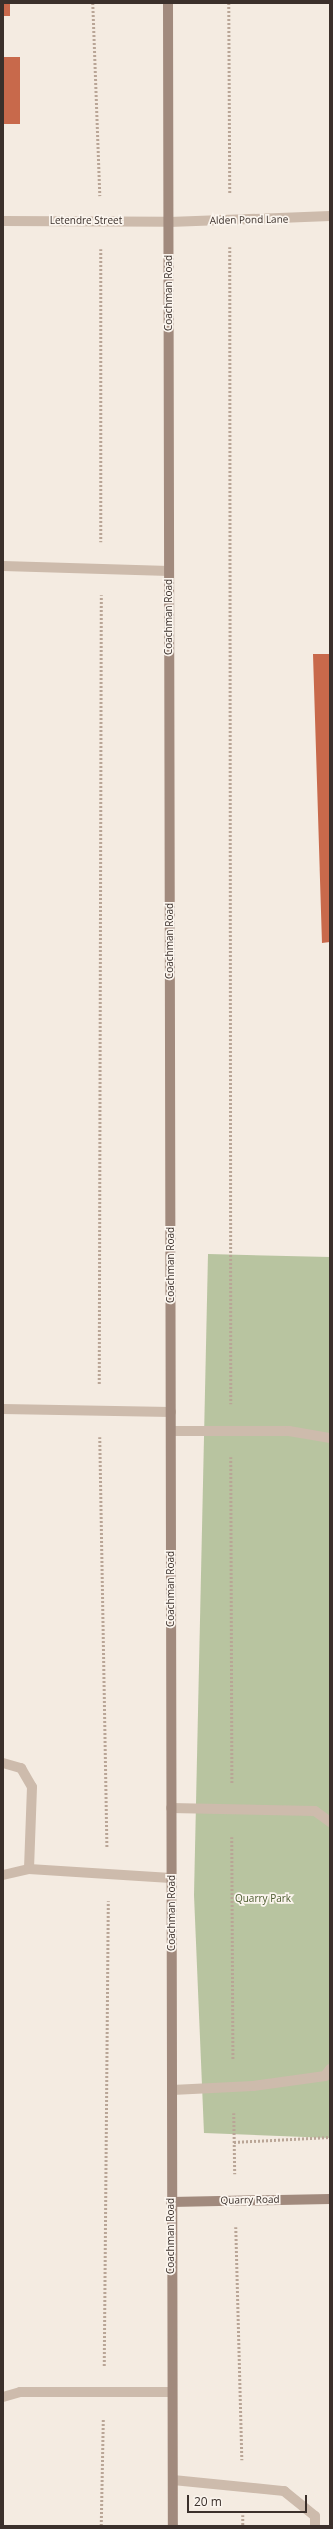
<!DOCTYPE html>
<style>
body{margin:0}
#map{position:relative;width:333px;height:2529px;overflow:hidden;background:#f4ebe1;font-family:"Open Sans",sans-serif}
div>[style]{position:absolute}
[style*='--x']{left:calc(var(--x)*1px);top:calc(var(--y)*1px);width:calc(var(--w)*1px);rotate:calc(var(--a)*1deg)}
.green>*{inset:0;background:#b8c4a0}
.building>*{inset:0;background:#c8694b;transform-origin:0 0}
.path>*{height:2.5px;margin-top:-1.25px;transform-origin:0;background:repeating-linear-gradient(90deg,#b9a596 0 2px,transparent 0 4px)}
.lane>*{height:10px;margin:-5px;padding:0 5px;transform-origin:5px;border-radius:5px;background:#cdbbac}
.street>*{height:10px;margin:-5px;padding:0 5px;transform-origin:5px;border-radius:5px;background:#cdbbac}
.secondary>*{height:10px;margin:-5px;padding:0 5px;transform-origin:5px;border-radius:5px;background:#a18a7d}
span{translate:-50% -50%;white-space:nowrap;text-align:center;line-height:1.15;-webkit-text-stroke:3.5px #fbf5ee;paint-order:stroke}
.street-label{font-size:10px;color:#3b302b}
.park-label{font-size:10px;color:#4a5a2e}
.frame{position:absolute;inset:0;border:4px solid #3b302b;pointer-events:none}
.scale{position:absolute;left:187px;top:2495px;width:120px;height:18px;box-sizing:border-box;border:2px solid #3b302b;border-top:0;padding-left:5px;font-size:12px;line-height:14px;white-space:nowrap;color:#3b302b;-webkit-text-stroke:3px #fbf5ee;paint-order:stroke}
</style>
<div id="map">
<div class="green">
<i style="clip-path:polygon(208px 1254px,330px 1257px,330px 2138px,204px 2133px,194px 1895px)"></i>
</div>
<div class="building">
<i style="left:3px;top:3px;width:7px;height:13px"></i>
<i style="left:3px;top:57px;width:17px;height:67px"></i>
<i style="clip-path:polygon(313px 654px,330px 654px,330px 942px,322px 943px)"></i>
</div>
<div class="path">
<i style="--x:93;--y:3;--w:193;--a:87.9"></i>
<i style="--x:229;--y:3;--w:191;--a:89.7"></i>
<i style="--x:230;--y:247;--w:1157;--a:89.95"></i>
<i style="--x:101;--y:249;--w:293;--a:90"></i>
<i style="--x:99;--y:1384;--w:789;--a:-89.85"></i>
<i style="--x:100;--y:1437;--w:411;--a:89"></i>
<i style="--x:231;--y:1457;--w:327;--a:89.8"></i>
<i style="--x:232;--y:1837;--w:223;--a:89.7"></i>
<i style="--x:234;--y:2113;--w:61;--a:89.1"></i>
<i style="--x:234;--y:2142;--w:96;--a:-3"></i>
<i style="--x:236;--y:2227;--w:233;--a:88.5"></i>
<i style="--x:104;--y:2366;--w:465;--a:-89.5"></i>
<i style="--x:243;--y:2515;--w:11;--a:90"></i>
<i style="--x:101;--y:2526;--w:107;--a:-88.9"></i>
</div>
<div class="lane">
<i style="--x:3;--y:566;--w:166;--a:1.7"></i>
<i style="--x:3;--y:1409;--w:168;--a:1"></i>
<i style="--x:171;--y:1431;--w:118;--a:0"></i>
<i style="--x:289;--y:1431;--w:42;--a:9.7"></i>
<i style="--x:3;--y:1763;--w:19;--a:16"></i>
<i style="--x:21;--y:1768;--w:22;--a:60"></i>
<i style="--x:32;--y:1787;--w:82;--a:92.1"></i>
<i style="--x:171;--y:1808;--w:144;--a:1.2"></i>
<i style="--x:315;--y:1811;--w:19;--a:36"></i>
<i style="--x:3;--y:1875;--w:27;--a:-13"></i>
<i style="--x:29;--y:1869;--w:142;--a:3.6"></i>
<i style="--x:172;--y:2090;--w:81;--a:-2.8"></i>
<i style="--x:253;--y:2086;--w:73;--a:-7.9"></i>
<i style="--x:325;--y:2076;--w:9;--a:-54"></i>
<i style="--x:3;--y:2397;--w:18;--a:-16"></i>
<i style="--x:20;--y:2392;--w:152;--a:0"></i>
<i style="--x:173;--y:2480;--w:112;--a:5.7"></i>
<i style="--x:284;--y:2491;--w:40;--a:39"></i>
<i style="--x:315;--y:2516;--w:10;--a:90"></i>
</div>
<div class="street">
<i style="--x:3;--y:221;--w:166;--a:0.3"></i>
<i style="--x:169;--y:222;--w:161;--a:-2.1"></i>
</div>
<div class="secondary">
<i style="--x:168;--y:3;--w:2523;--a:89.89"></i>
<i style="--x:171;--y:2202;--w:159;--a:-1.1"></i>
</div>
<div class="street-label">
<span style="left:249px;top:220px;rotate:-1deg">Alden Pond Lane</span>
<span style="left:86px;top:221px">Letendre Street</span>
<span style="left:169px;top:293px;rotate:-90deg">Coachman Road</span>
<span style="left:169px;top:617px;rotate:-90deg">Coachman Road</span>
<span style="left:170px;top:941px;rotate:-90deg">Coachman Road</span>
<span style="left:171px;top:1265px;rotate:-90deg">Coachman Road</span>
<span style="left:171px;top:1589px;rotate:-90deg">Coachman Road</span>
<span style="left:172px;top:1913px;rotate:-90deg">Coachman Road</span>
<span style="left:250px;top:2200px;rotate:-1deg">Quarry Road</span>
<span style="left:171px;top:2236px;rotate:-90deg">Coachman Road</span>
</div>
<div class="park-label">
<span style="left:263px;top:1899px">Quarry Park</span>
</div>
<div class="frame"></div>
<div class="scale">20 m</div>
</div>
